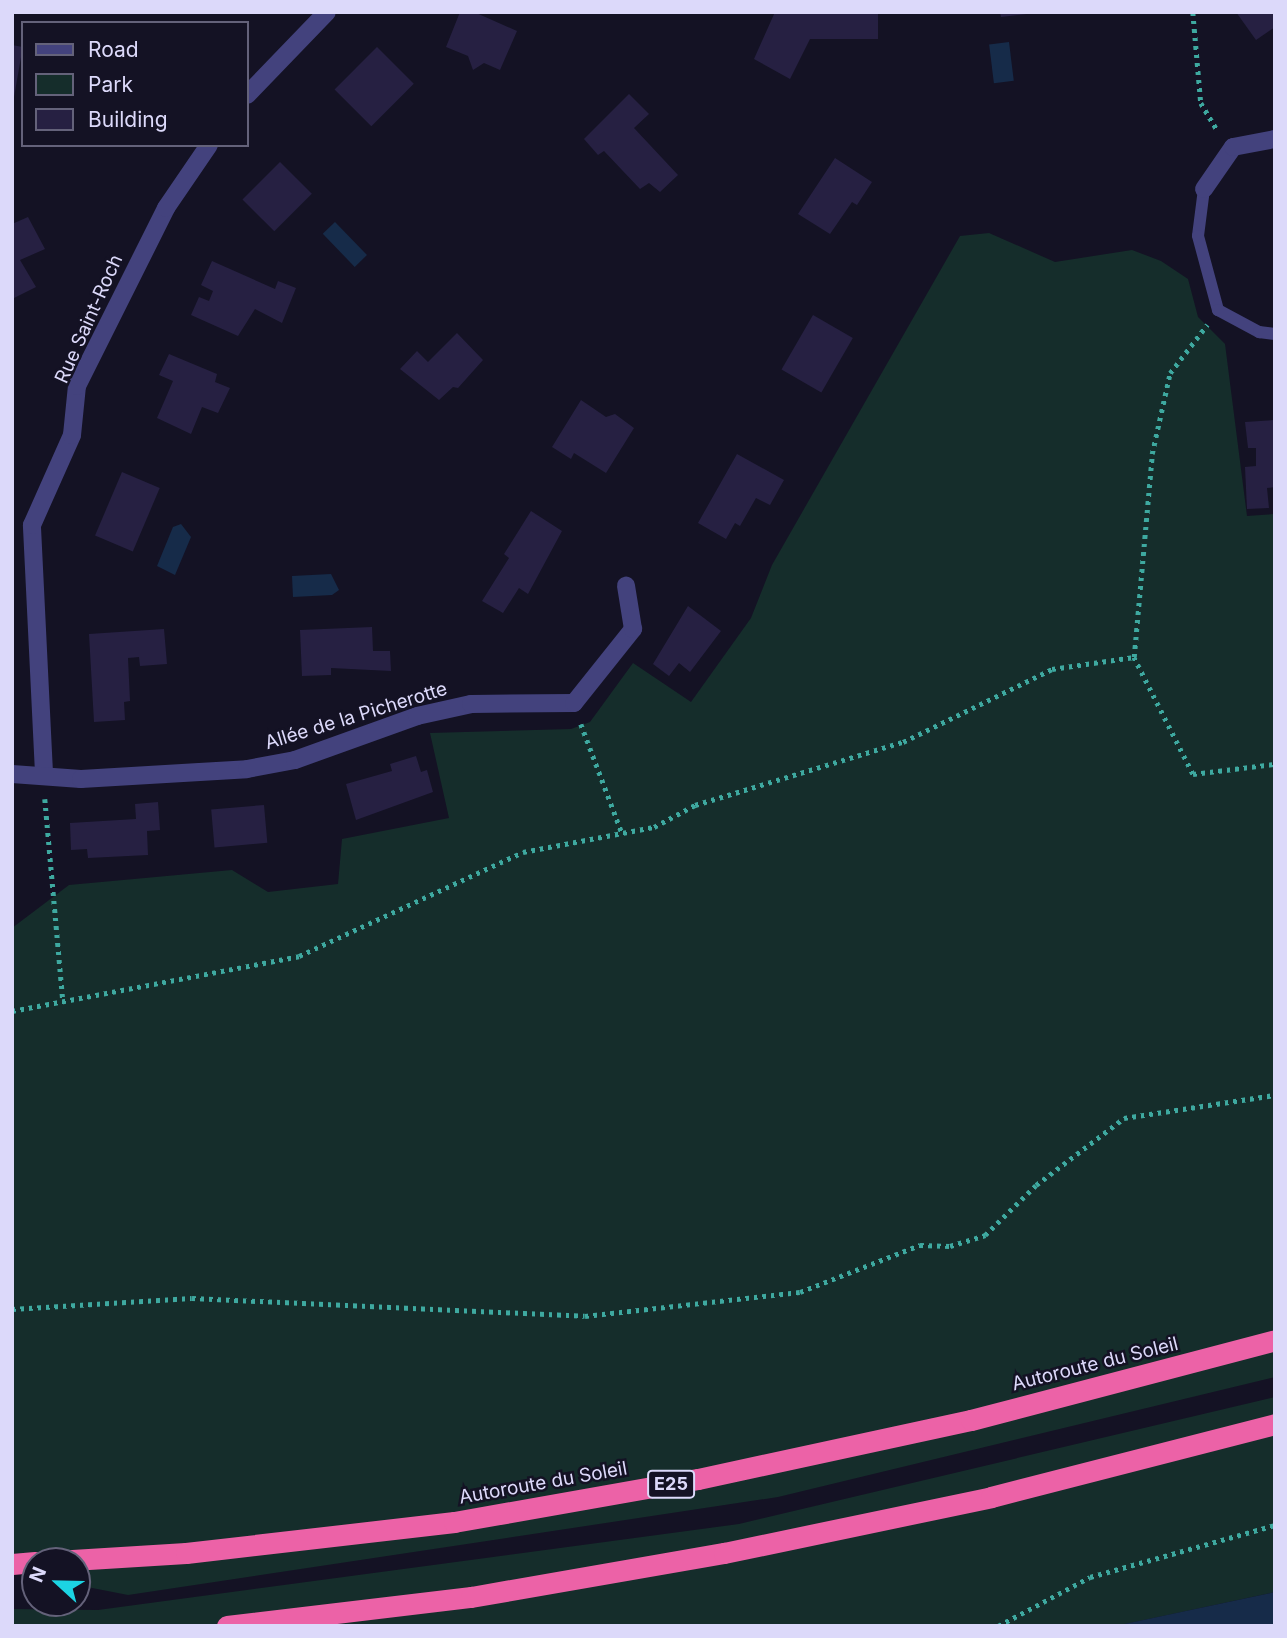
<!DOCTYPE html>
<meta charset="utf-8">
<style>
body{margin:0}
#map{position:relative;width:1287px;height:1638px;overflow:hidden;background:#141224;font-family:Inter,sans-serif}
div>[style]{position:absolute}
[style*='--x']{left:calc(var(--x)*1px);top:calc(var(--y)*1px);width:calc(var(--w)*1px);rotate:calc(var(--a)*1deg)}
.green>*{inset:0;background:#152d2b}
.water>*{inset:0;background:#162b49;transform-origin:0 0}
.building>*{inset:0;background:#262042;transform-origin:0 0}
.path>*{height:4.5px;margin-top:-2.25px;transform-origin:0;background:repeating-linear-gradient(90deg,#3ea9a0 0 3.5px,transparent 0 8.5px)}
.lane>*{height:12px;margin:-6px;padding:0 6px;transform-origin:6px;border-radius:6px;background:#43427d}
.street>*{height:18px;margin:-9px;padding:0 9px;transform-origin:9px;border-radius:9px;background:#43427d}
.highway>*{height:21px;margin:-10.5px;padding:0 10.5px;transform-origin:10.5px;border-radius:10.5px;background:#ec62a7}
span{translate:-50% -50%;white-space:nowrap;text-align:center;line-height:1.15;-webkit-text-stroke:5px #141224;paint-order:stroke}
.shield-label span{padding:2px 5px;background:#141224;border:2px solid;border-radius:5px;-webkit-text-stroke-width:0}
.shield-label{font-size:18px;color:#dcd9fa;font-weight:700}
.street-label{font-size:19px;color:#dcd9fa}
.frame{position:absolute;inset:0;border:14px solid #dcd9fa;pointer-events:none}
.legend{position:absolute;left:21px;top:21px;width:228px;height:126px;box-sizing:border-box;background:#141224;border:2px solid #64627a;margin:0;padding:9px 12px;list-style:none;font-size:21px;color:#dcd9fa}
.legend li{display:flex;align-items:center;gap:14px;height:35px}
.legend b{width:35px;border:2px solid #64627a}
.north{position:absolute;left:21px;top:1547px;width:70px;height:70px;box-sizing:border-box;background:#141224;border:2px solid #64627a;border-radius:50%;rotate:292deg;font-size:19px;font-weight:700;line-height:28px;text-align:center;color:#dcd9fa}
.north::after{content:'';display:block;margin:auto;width:24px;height:32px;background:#1cd4e3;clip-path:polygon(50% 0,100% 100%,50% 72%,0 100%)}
</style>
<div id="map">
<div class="green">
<i style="clip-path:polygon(989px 233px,1055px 262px,1132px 250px,1161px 261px,1188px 279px,1198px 317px,1225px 344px,1247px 516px,1275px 514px,1275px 1377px,778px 1497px,128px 1595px,77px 1585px,77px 1561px,35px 1561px,35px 1576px,12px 1571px,12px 928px,69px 885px,232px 870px,268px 892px,338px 884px,342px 839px,449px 818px,430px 733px,571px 729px,590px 722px,633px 663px,691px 702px,751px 618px,772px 565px,960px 236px)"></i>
<i style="clip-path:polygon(1275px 1397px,1275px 1592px,1116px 1626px,12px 1626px,12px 1609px,98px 1610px,739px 1524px)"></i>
</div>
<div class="water">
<i style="left:1009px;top:42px;width:39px;height:20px;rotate:83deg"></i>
<i style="left:335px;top:222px;width:46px;height:17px;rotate:46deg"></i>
<i style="clip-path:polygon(181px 524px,191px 537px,175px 575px,157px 566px,173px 527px)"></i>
<i style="clip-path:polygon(331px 574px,339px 590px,332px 595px,293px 597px,292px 576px)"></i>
<i style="clip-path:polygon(1275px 1592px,1275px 1626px,1115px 1626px)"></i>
</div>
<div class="building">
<i style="clip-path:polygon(460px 12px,474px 12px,517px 31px,500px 70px,484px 63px,473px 70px,468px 56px,446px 47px)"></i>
<i style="clip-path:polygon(775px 12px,878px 12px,878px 39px,810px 39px,790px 79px,754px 59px)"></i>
<i style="clip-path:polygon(1000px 12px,1026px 12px,1027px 14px,1001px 17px)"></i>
<i style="clip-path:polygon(1236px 12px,1275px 12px,1275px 27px,1256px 40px)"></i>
<i style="left:12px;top:45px;width:11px;height:59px;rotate:10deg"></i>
<i style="left:377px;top:47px;width:52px;height:60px;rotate:45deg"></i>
<i style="clip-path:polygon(629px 94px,649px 114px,634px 128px,678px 175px,660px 192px,649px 183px,640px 189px,604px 151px,598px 155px,584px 139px)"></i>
<i style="clip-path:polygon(835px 158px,872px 182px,857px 205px,852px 202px,830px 234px,798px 214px)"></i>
<i style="left:280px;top:162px;width:45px;height:53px;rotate:45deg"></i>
<i style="clip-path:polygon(28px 217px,45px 249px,20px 260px,36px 287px,12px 299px,12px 224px)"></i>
<i style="clip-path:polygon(212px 261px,275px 289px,278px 281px,296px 288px,282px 323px,255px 309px,238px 336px,191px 315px,199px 297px,209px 301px,213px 291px,201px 285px)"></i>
<i style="left:813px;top:315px;width:46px;height:63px;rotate:30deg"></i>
<i style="clip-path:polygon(457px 333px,483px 360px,458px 388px,453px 387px,439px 400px,400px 369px,417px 351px,428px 362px)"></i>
<i style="clip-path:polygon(169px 354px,217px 374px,215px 382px,230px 388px,218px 413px,202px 407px,191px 434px,157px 418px,173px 381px,159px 375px)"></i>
<i style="clip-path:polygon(581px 400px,606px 417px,615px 414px,634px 428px,606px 473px,574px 453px,571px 459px,552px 447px)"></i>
<i style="clip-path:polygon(1275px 420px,1275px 487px,1267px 488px,1269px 508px,1247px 509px,1245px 467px,1256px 466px,1256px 448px,1248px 448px,1245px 422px)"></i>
<i style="clip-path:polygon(737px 454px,784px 480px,770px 505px,756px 498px,740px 526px,735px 523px,726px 539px,698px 523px)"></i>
<i style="left:122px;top:472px;width:41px;height:69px;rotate:23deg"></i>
<i style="clip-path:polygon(531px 511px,562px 531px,528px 594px,519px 588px,503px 613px,482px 601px,509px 558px,504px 554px)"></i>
<i style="clip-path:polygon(688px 606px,721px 631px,690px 672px,679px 663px,669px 676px,653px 664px)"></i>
<i style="clip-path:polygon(372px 627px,373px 651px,390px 651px,391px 671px,331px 668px,331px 675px,302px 676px,300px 630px)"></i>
<i style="clip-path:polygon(164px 629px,167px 664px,140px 666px,139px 657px,128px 658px,130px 701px,124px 702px,125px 720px,94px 722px,89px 634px)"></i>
<i style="clip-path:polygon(416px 756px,421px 772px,427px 770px,433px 792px,356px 820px,346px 784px,392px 771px,390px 764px)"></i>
<i style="clip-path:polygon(158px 802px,160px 830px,147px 831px,148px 855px,88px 858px,87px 849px,71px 850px,70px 823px,136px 819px,135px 804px)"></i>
<i style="left:264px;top:805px;width:38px;height:53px;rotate:85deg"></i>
</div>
<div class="path">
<i style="--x:1193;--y:12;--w:91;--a:85"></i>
<i style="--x:1201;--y:103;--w:33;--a:59"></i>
<i style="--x:1134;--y:657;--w:131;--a:63.2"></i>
<i style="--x:1193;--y:774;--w:83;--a:-7"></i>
<i style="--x:581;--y:724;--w:116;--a:69.4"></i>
<i style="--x:45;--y:799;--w:203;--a:84.9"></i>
<i style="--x:12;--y:1011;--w:292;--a:-10.8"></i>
<i style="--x:299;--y:956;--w:247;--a:-24.9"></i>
<i style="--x:523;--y:852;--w:133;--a:-10.8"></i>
<i style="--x:654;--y:827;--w:47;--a:-28.2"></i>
<i style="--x:695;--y:805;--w:217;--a:-16.9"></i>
<i style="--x:903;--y:742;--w:166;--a:-26.1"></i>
<i style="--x:1052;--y:669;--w:83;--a:-8.3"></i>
<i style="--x:1134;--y:657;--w:204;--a:-84.9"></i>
<i style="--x:1152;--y:454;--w:83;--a:-77.5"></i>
<i style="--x:1170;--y:373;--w:61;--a:-52.4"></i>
<i style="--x:12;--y:1309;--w:180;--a:-3.5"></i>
<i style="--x:192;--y:1298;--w:393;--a:2.6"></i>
<i style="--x:585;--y:1316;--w:216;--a:-6.4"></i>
<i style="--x:800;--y:1292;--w:129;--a:-21.4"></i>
<i style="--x:920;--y:1245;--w:30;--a:2"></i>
<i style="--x:950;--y:1246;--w:37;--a:-17"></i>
<i style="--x:985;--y:1235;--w:71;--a:-44.4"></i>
<i style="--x:1036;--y:1185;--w:111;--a:-37.3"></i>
<i style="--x:1124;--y:1118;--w:153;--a:-8.7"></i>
<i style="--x:998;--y:1626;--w:104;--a:-28"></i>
<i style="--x:1090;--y:1577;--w:192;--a:-15.7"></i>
</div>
<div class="lane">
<i style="--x:1204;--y:189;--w:47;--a:97.3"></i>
<i style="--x:1198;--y:236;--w:77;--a:74.9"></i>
<i style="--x:1218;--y:310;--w:47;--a:28.2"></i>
<i style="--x:1259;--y:332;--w:16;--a:7"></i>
</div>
<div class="street">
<i style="--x:247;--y:95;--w:115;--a:-46.1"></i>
<i style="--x:1204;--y:189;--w:51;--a:-55.4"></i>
<i style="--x:1233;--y:147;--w:43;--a:-10.8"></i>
<i style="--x:44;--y:773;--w:248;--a:-92.8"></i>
<i style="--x:32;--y:525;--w:98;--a:-66"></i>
<i style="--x:72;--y:435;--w:49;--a:-84.2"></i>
<i style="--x:77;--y:386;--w:199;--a:-63.4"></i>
<i style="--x:166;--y:208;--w:76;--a:-55.7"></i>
<i style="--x:12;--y:774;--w:69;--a:4.1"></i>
<i style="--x:81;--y:779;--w:166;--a:-3.4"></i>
<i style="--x:247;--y:769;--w:49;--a:-10.6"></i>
<i style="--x:295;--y:760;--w:130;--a:-19.8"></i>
<i style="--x:417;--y:716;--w:55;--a:-12.5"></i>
<i style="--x:471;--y:704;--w:103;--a:-0.6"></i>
<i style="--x:574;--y:703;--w:95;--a:-51.4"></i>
<i style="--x:633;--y:629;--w:44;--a:-99.2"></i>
</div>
<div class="highway">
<i style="--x:56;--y:1561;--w:130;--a:-3.5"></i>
<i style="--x:186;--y:1553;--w:270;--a:-6.6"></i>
<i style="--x:454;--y:1522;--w:248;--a:-10"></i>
<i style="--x:698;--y:1479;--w:279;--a:-12.2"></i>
<i style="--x:971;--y:1420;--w:314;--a:-14.7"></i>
<i style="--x:12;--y:1564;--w:23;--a:-5"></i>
<i style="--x:227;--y:1626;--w:246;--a:-6.8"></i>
<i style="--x:471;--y:1597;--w:257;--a:-9.9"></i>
<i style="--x:724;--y:1553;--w:273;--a:-11.8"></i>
<i style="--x:991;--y:1497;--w:293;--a:-14.4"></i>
</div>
<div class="shield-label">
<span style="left:671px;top:1484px">E25</span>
</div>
<div class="street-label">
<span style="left:89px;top:319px;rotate:-66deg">Rue Saint-Roch</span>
<span style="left:356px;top:716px;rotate:-17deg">Allée de la Picherotte</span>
<span style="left:1095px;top:1364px;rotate:-14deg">Autoroute du Soleil</span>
<span style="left:543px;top:1483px;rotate:-10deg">Autoroute du Soleil</span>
</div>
<div class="frame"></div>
<ul class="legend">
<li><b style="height:9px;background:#43427d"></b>Road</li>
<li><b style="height:19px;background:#152d2b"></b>Park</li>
<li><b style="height:19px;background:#262042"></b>Building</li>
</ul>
<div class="north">N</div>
</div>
